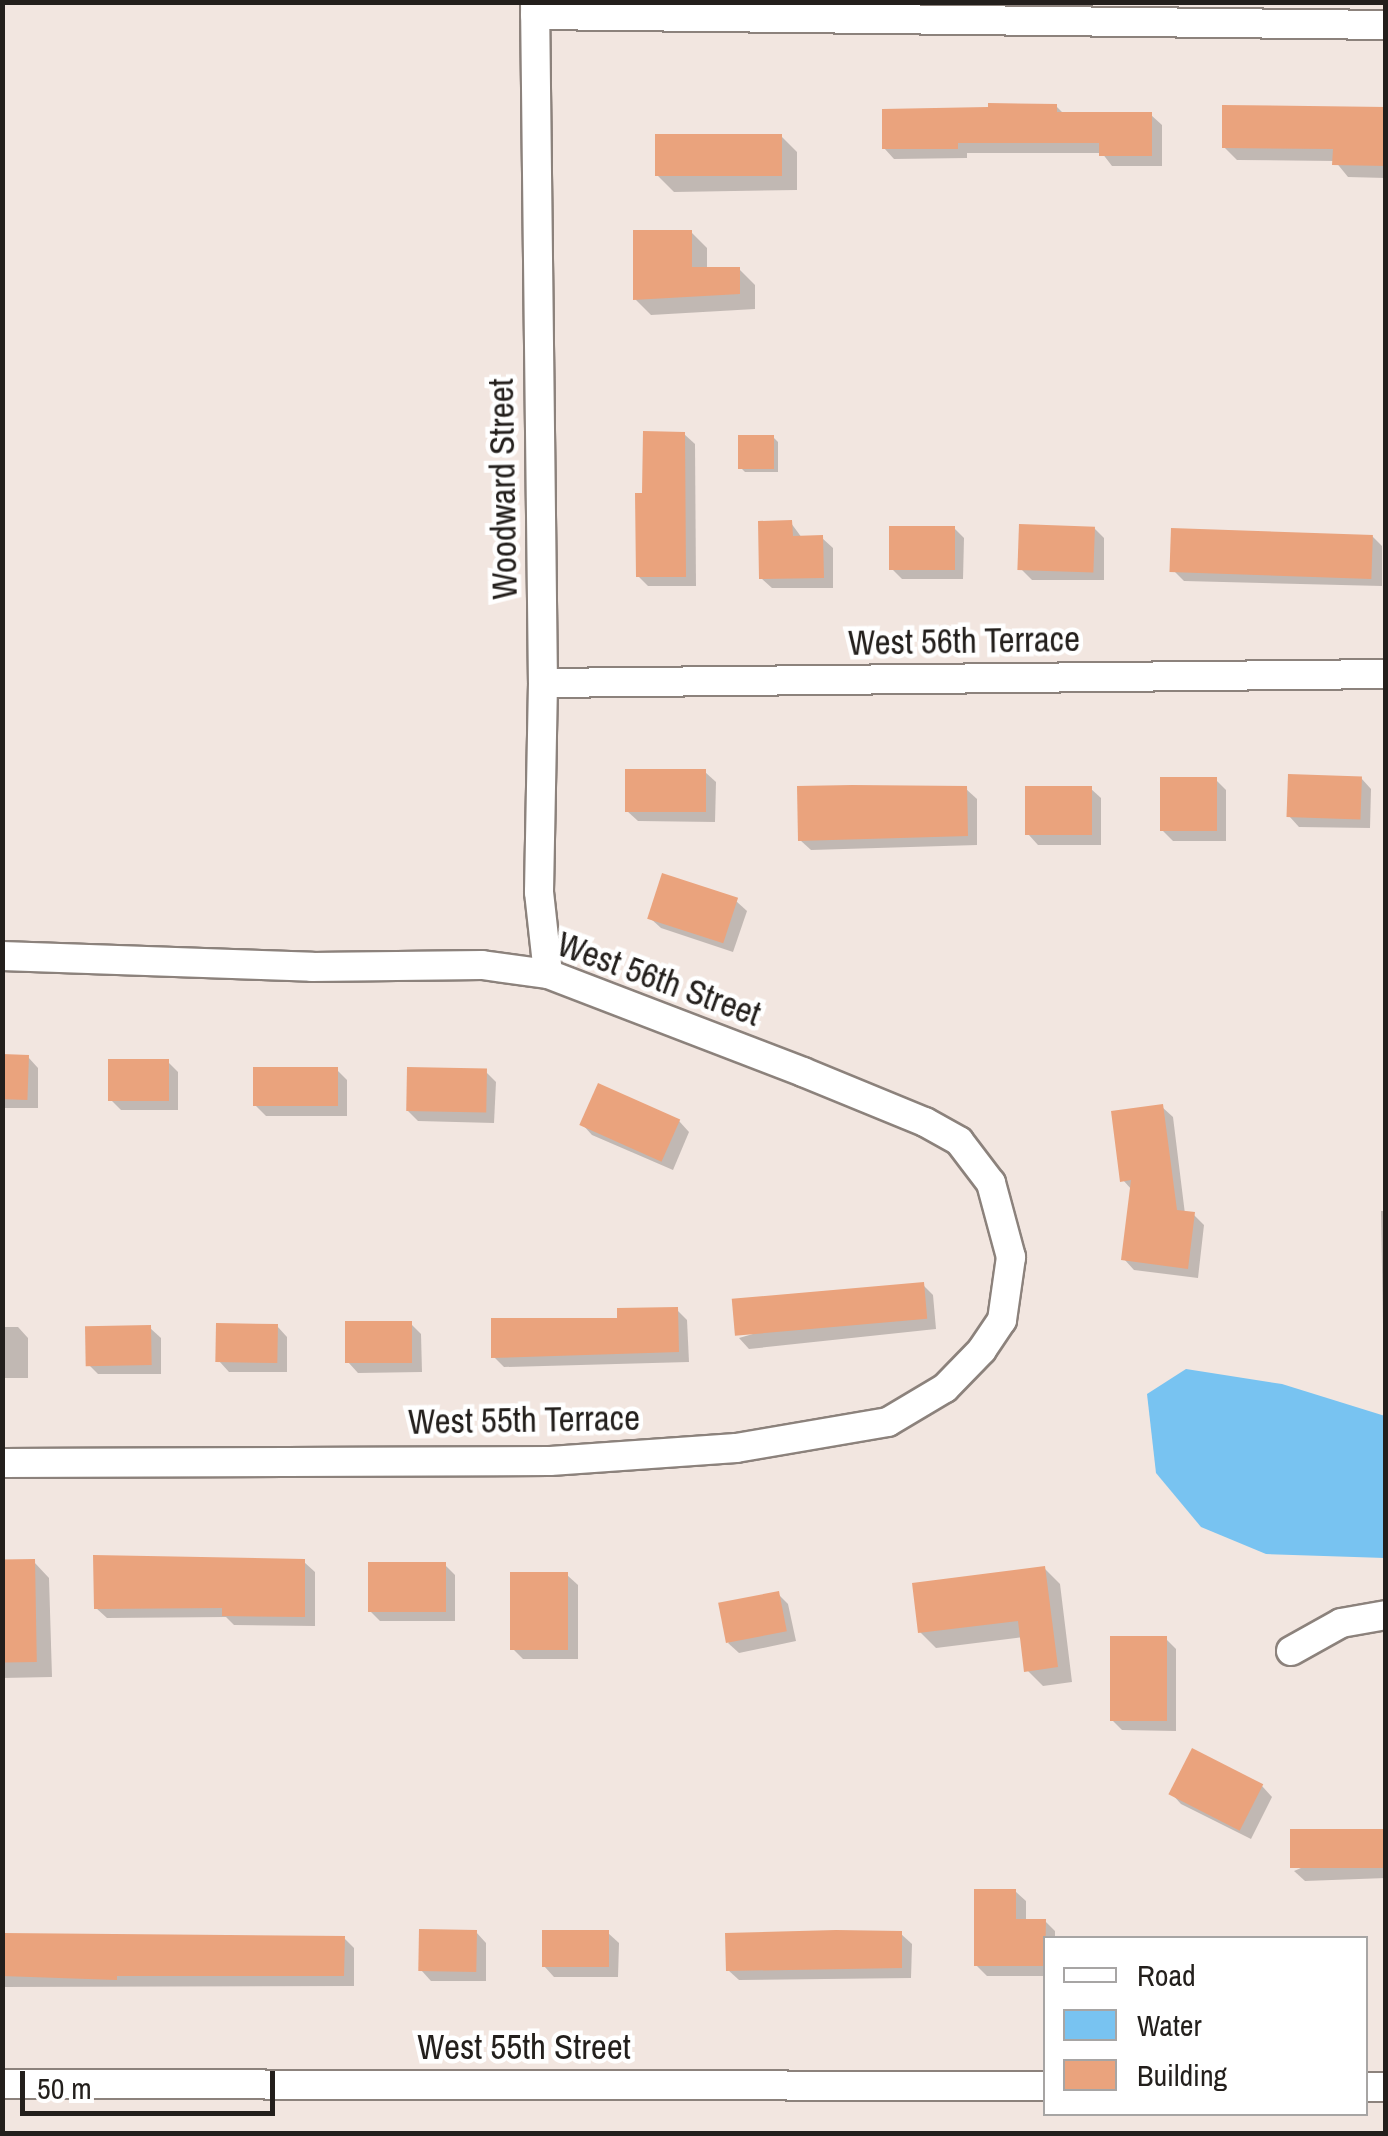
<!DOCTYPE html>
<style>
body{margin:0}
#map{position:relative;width:1388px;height:2136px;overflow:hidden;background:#f2e6e0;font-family:"Archivo Narrow",sans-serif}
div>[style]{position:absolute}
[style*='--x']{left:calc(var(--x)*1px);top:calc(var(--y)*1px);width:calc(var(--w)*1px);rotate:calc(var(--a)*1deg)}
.water>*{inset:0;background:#78c3f1}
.shadow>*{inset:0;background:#0003}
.building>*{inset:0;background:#eaa37d;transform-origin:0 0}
.roads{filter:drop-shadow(2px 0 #8c827c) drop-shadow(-2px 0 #8c827c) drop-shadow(0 2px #8c827c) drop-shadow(0 -2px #8c827c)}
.street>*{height:28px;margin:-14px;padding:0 14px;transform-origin:14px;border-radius:14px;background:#fff}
span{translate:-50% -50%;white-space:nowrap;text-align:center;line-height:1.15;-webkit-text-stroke:9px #fff;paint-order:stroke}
.street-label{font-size:35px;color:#231f1c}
.frame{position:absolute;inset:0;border:5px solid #231f1c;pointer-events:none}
.legend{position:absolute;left:1043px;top:1936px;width:325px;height:180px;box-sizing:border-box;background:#fff;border:2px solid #a7a5a4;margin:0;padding:12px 18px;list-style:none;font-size:30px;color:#231f1c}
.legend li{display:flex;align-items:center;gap:20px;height:50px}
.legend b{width:50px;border:2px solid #a7a5a4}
.scale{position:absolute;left:20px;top:2071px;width:255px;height:45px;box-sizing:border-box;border:5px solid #231f1c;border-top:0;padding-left:12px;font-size:30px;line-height:35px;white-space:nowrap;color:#231f1c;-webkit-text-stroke:8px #fff;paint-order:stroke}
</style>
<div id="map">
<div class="water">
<i style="clip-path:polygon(1186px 1369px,1282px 1384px,1385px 1416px,1385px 1558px,1266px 1554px,1201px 1527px,1156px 1473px,1147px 1394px)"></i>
</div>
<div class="shadow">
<i style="clip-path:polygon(1056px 106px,1065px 115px,1151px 115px,1162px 125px,1162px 166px,1112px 166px,1102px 153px,967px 153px,967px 158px,894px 159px,884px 148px)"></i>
<i style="clip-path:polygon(1386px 108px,1386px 178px,1348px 177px,1335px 161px,1237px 160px,1224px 147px)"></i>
<i style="clip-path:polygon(781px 136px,797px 152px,797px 190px,674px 192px,658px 176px)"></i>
<i style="clip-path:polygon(691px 232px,707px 248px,707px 269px,739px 269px,755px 285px,755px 309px,651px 315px,635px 299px)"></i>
<i style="clip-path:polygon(684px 434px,695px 444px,696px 586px,648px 586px,638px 576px,644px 495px)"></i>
<i style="clip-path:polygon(773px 437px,778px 442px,778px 472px,745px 472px,741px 468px)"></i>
<i style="clip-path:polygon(791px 523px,802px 538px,822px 538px,833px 548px,833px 588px,772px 588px,761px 578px)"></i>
<i style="clip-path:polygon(954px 528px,964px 538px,963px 579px,902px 579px,892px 569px)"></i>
<i style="clip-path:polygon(1094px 528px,1104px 538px,1104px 580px,1032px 580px,1021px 569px)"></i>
<i style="clip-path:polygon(1372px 536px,1382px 546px,1382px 586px,1184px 581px,1174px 571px)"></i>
<i style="clip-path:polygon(705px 772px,716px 782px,715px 822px,638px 821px,627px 811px)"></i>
<i style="clip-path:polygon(1361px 778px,1371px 789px,1370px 828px,1299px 827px,1289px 816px)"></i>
<i style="clip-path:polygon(1216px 780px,1226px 790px,1226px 841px,1173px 841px,1163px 831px)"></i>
<i style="clip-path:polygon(1090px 788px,1101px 798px,1101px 845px,1038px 845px,1028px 834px)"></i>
<i style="clip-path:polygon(966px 789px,977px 799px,977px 845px,811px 850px,800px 840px)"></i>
<i style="clip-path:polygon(736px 901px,747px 911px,733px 952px,661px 928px,650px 918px)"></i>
<i style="clip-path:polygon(2px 1057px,28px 1057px,38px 1068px,38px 1108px,2px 1108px)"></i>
<i style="clip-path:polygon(168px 1062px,178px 1072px,178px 1110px,121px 1110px,111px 1100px)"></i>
<i style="clip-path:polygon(337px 1070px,347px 1080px,347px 1116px,266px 1116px,255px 1105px)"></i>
<i style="clip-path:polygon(486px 1072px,496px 1082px,494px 1123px,418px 1121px,407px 1110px)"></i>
<i style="clip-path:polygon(1384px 1092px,1386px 1092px,1386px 1133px,1383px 1131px)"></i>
<i style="clip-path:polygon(1162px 1107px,1173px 1117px,1185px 1214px,1194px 1215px,1204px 1225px,1198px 1278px,1134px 1270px,1124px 1259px,1132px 1190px,1123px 1180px)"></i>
<i style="clip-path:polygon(679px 1121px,689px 1132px,673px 1170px,592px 1135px,582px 1124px)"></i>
<i style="clip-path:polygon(1381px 1211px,1386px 1211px,1386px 1328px,1383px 1325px)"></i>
<i style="clip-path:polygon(923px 1285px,933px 1295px,936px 1329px,749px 1349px,739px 1338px)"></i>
<i style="clip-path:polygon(677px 1310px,687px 1320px,689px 1362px,504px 1367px,494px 1357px,620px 1321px)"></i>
<i style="clip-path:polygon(411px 1324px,421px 1334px,422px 1372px,358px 1373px,348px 1362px)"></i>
<i style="clip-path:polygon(277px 1326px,287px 1337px,287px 1372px,229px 1372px,219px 1361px)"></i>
<i style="clip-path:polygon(2px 1327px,18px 1327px,28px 1338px,28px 1378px,2px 1378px)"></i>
<i style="clip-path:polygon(150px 1328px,161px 1338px,161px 1374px,98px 1374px,88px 1364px)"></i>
<i style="clip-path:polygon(2px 1562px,34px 1562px,49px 1578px,52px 1677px,2px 1678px)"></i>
<i style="clip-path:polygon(304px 1562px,315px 1572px,315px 1626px,234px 1625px,226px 1617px,107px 1618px,96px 1608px)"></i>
<i style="clip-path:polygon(445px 1565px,455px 1575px,455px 1621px,380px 1621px,370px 1611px)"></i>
<i style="clip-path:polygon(1044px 1568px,1060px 1584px,1072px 1682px,1043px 1686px,1027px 1670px,1023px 1637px,936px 1648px,920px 1632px)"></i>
<i style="clip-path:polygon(567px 1575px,578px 1585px,578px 1659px,523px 1659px,513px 1649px)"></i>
<i style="clip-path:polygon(778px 1594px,788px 1604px,796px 1641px,739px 1653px,728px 1643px)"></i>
<i style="clip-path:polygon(1166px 1639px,1176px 1649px,1176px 1731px,1122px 1730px,1112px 1720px)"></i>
<i style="clip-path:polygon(1193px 1751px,1262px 1786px,1272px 1797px,1251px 1839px,1181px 1804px,1171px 1793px)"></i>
<i style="clip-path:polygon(1386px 1831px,1386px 1878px,1305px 1881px,1294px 1871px)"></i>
<i style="clip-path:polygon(1015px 1891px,1026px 1901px,1026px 1921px,1045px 1921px,1055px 1931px,1055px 1938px,1046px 1938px,1046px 1976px,987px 1976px,976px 1965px)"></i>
<i style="clip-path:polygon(476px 1932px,486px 1943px,486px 1981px,431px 1981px,421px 1970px)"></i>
<i style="clip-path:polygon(608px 1933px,619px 1943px,618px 1977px,554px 1977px,544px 1966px)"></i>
<i style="clip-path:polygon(901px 1934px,912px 1944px,911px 1978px,739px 1980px,728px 1970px)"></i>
<i style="clip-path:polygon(2px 1937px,344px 1938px,354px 1948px,354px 1986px,2px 1987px)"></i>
</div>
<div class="building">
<i style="clip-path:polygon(988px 103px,1057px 104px,1057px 112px,1152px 112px,1152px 156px,1099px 156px,1099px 143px,958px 143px,958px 149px,882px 149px,882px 109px,988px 107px)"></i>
<i style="clip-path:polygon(1222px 105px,1386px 107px,1386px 166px,1332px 165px,1333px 149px,1222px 148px)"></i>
<i style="left:782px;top:134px;width:42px;height:127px;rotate:90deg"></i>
<i style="clip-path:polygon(633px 230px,692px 230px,692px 267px,740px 267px,740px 294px,633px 300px)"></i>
<i style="clip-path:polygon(643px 431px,685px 432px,686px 577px,636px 577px,635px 493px,642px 493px)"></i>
<i style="left:738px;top:435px;width:36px;height:34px"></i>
<i style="clip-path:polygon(792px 520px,793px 536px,823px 535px,824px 578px,759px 579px,758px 521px)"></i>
<i style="left:1019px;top:524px;width:76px;height:46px;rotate:2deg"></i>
<i style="left:889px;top:526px;width:66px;height:44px"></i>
<i style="left:1171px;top:528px;width:202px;height:44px;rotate:2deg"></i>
<i style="left:625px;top:769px;width:81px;height:43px"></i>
<i style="left:1288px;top:774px;width:74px;height:43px;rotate:2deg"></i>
<i style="left:1217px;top:777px;width:54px;height:57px;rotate:90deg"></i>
<i style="clip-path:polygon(852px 785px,967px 786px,968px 836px,798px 841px,797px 786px)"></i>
<i style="left:1025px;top:786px;width:67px;height:49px"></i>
<i style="left:662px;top:873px;width:80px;height:48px;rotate:18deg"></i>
<i style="left:2px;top:1054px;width:27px;height:45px;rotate:2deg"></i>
<i style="left:108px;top:1059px;width:61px;height:42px"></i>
<i style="left:253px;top:1067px;width:85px;height:39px"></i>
<i style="left:407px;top:1067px;width:80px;height:44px;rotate:1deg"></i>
<i style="left:598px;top:1083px;width:90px;height:46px;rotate:24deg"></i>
<i style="clip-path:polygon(1163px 1104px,1177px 1210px,1195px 1212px,1188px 1269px,1121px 1260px,1131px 1180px,1120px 1182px,1111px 1111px)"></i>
<i style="left:924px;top:1282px;width:37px;height:193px;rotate:85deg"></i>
<i style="clip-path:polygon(678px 1307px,679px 1352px,491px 1358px,491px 1318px,617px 1318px,617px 1308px)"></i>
<i style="left:412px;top:1321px;width:42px;height:67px;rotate:90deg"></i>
<i style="left:216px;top:1323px;width:62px;height:39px;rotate:1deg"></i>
<i style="left:151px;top:1325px;width:40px;height:66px;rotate:89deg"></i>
<i style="clip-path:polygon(93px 1555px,305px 1559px,305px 1617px,222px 1616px,222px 1608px,94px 1609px)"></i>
<i style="left:35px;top:1559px;width:103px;height:33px;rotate:89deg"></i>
<i style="left:368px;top:1562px;width:78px;height:50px"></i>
<i style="clip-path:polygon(1045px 1566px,1058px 1667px,1024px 1672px,1018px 1621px,918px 1633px,912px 1583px)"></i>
<i style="left:510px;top:1572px;width:58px;height:78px"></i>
<i style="left:779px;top:1591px;width:41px;height:62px;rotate:79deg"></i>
<i style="left:1110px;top:1636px;width:57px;height:85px"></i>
<i style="left:1192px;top:1748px;width:80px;height:52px;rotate:27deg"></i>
<i style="left:1386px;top:1829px;width:39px;height:96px;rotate:90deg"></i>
<i style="clip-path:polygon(974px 1889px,1016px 1889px,1016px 1919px,1046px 1919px,1045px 1966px,974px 1966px)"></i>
<i style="left:419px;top:1929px;width:58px;height:42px;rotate:1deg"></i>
<i style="left:542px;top:1930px;width:67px;height:37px"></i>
<i style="clip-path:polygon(836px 1930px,902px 1931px,902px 1968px,726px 1971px,725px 1933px)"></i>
<i style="clip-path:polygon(2px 1933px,345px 1936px,344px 1976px,117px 1976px,117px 1980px,2px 1976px)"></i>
</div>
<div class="roads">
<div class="street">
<i style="--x:535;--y:2;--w:681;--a:89.33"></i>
<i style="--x:543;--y:683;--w:209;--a:91.1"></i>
<i style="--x:539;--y:892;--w:82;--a:83.7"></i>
<i style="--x:535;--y:15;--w:851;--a:0.67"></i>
<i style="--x:543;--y:683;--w:843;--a:-0.61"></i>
<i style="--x:2;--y:956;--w:310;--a:2"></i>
<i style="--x:312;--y:967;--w:170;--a:-0.7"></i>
<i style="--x:482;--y:965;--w:67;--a:7.8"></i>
<i style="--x:548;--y:974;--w:273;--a:21"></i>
<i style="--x:803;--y:1072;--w:132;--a:22.3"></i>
<i style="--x:925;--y:1122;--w:39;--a:29"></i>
<i style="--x:959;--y:1141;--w:53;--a:52.7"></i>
<i style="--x:991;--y:1183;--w:77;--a:74.9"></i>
<i style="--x:1011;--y:1257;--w:64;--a:98.1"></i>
<i style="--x:1002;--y:1320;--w:36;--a:124"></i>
<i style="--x:982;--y:1350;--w:53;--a:134.2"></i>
<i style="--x:945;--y:1388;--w:66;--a:149.2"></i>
<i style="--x:888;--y:1422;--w:154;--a:170.3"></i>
<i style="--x:736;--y:1448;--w:186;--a:176"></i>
<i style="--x:550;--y:1461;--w:548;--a:179.79"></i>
<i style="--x:1291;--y:1651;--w:57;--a:-29.2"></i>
<i style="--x:1341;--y:1623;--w:46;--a:-10.1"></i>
<i style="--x:2;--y:2084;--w:1044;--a:0.11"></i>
<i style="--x:1366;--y:2087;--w:20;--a:0"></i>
</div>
</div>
<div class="street-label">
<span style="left:503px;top:489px;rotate:-91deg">Woodward Street</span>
<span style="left:964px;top:641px;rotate:-1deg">West 56th Terrace</span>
<span style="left:659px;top:979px;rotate:20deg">West 56th Street</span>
<span style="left:524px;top:1420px;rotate:-1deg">West 55th Terrace</span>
<span style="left:524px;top:2047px">West 55th Street</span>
</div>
<div class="frame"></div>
<ul class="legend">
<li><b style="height:12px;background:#fff"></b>Road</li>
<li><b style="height:28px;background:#78c3f1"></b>Water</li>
<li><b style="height:28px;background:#eaa37d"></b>Building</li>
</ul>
<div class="scale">50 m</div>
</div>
